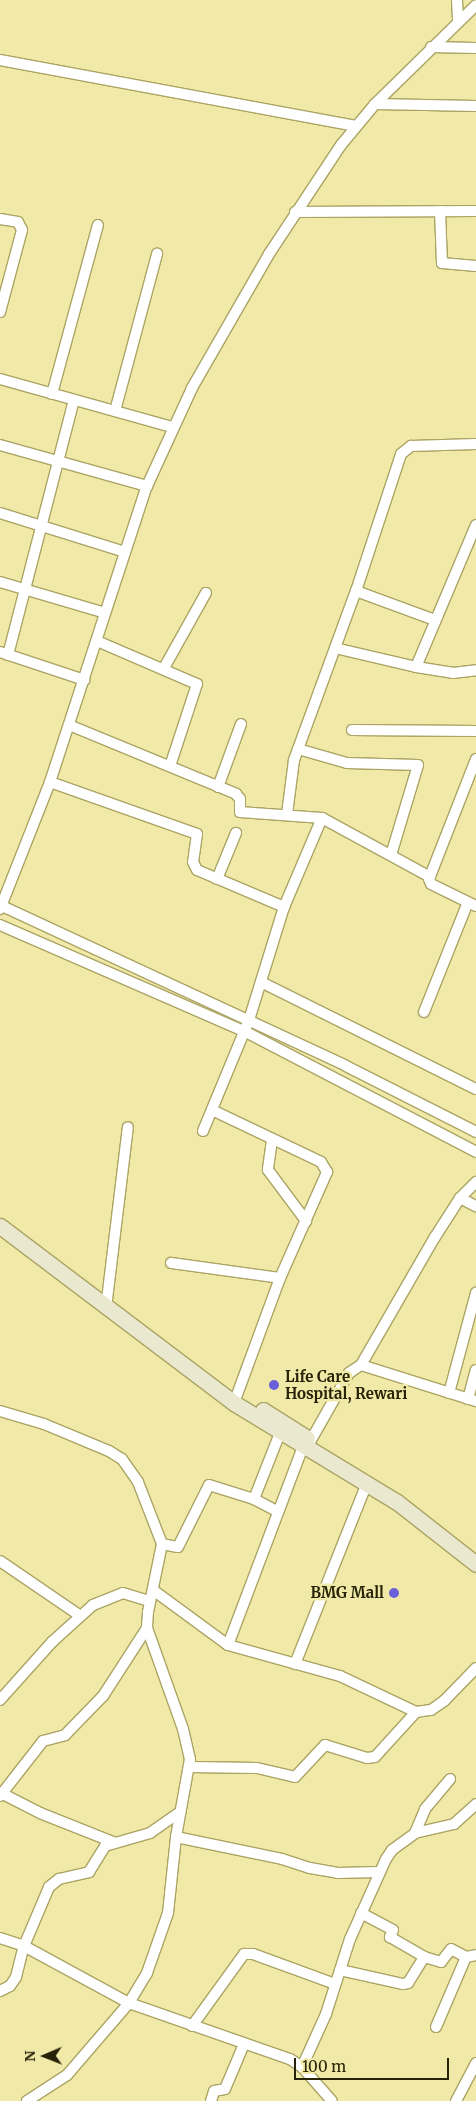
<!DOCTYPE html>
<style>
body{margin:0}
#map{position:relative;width:476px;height:2101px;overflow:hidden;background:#f0e9a7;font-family:Merriweather,serif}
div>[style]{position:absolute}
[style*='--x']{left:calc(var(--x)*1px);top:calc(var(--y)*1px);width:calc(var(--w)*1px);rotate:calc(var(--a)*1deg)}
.roads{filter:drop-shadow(1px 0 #aba464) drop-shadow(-1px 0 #aba464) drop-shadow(0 1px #aba464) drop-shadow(0 -1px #aba464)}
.street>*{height:10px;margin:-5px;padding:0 5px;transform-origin:5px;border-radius:5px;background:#fff}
.secondary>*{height:15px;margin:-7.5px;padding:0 7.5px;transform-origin:7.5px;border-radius:7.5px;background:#ebe8d0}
.dots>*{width:14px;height:14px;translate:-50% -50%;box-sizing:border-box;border:2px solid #f0e9a7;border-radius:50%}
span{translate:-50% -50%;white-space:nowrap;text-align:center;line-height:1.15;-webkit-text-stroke:5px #f0e9a7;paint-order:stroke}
.poi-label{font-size:15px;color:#262308;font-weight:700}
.left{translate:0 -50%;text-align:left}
.right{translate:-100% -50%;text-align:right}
.north{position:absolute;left:20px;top:2031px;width:50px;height:50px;-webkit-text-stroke:4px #f0e9a7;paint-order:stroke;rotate:269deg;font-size:14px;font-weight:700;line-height:20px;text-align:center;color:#262308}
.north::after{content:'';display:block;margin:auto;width:18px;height:22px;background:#262308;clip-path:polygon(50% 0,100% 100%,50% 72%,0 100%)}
.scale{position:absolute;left:294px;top:2058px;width:155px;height:22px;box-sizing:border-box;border:2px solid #262308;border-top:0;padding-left:6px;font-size:15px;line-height:18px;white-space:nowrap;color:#262308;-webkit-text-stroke:4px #f0e9a7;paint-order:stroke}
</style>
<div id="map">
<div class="roads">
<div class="street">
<i style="--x:457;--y:0;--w:22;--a:87"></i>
<i style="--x:431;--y:47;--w:45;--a:1.3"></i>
<i style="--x:0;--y:60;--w:362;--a:10.5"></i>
<i style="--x:375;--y:104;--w:101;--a:1.1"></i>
<i style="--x:440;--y:211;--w:52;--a:87.8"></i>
<i style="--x:442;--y:263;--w:34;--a:5"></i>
<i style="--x:295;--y:212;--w:181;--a:-0.3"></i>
<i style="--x:0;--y:219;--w:18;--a:9"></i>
<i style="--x:18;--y:222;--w:9;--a:63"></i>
<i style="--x:22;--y:230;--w:85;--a:105"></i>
<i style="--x:0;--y:379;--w:179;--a:15.6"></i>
<i style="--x:52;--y:394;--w:175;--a:-74.8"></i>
<i style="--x:115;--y:411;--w:163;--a:-75"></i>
<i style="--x:0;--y:445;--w:153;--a:15.6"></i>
<i style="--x:0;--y:513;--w:131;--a:17.3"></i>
<i style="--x:0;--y:582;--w:109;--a:16.4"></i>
<i style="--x:356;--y:591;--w:84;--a:20.2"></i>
<i style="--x:97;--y:641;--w:109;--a:23.3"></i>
<i style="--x:197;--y:684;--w:86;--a:108.2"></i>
<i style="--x:335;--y:648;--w:83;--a:13.2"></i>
<i style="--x:416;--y:667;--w:37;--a:9"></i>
<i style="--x:453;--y:673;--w:23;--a:-7"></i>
<i style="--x:0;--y:652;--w:89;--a:18.4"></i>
<i style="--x:8;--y:655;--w:263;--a:-75.5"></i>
<i style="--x:416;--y:667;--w:154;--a:-67.1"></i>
<i style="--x:164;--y:668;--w:86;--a:-60.8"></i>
<i style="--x:69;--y:725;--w:181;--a:22.4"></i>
<i style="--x:236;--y:794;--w:6;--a:51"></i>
<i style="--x:240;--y:799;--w:13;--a:90"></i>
<i style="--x:240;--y:812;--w:82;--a:4.2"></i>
<i style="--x:322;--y:818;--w:123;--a:28.6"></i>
<i style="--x:352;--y:730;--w:124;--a:0.5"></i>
<i style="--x:298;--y:749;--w:51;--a:15.9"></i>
<i style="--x:347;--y:763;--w:71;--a:1.6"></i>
<i style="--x:418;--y:765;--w:94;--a:106.7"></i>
<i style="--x:476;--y:759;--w:129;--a:111.4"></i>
<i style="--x:429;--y:879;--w:5;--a:68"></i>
<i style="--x:431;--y:884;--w:50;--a:26.1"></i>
<i style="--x:50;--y:782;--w:156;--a:19.5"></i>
<i style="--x:197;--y:834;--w:28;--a:98"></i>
<i style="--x:193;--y:862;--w:9;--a:63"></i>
<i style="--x:197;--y:870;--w:95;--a:23"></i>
<i style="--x:218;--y:787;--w:67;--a:-69.9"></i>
<i style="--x:287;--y:814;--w:54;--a:-82.6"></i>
<i style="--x:294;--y:760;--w:180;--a:-69.9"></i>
<i style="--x:356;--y:591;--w:144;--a:-71.8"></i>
<i style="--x:401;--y:454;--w:13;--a:-39"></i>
<i style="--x:411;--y:446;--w:65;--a:-1.8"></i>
<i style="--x:217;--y:879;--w:50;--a:-67.6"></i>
<i style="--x:2;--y:906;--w:379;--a:24.9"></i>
<i style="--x:346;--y:1066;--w:146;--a:26.9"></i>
<i style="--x:0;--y:909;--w:136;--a:-68.5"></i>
<i style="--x:50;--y:782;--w:311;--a:-71.9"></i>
<i style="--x:147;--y:486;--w:108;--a:-65.3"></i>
<i style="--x:192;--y:388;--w:155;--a:-60.1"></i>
<i style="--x:269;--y:254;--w:131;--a:-56.6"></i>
<i style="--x:341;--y:145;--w:53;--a:-50.3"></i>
<i style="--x:375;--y:104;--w:141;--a:-44.4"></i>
<i style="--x:0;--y:925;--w:266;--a:23.5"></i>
<i style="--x:244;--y:1031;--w:262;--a:27.5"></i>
<i style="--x:261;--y:982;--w:240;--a:26.5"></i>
<i style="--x:424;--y:1012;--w:118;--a:-68.2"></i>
<i style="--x:212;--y:1110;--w:121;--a:25.5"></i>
<i style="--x:321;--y:1162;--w:12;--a:59"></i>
<i style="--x:327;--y:1172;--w:116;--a:113.9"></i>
<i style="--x:280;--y:1278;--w:133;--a:110.2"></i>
<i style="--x:203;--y:1131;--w:120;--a:-67.5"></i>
<i style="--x:249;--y:1020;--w:118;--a:-72.8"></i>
<i style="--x:284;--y:907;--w:97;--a:-66.9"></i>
<i style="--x:272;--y:1140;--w:30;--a:98"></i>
<i style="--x:268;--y:1170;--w:64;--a:53.3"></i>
<i style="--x:460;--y:1198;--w:18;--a:27"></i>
<i style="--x:171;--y:1263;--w:110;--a:7.8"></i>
<i style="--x:106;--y:1308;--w:182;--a:-83.1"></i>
<i style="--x:361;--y:1365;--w:148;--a:-60"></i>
<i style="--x:435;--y:1237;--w:46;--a:-57.3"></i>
<i style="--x:460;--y:1198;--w:23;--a:-45"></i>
<i style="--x:449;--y:1393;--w:104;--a:-74.9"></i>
<i style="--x:468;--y:1399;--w:30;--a:-75"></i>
<i style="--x:0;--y:1411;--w:46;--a:16.5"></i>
<i style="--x:44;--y:1424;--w:70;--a:22.6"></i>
<i style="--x:109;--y:1451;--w:15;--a:32"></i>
<i style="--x:122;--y:1459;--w:28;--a:55"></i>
<i style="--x:138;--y:1482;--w:66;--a:68.8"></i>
<i style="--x:162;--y:1544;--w:69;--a:101.6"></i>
<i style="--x:148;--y:1612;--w:16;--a:94"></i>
<i style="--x:147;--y:1628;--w:107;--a:70.4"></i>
<i style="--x:183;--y:1729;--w:31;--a:77"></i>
<i style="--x:190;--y:1759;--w:79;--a:100.2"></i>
<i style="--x:176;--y:1837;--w:76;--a:96"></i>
<i style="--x:168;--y:1913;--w:64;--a:109.3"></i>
<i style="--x:147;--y:1973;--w:35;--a:121"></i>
<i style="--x:129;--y:2003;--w:95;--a:130.7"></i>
<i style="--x:67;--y:2075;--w:48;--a:147"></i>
<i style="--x:311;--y:1440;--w:77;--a:-60.4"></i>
<i style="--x:349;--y:1373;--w:14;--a:-34"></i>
<i style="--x:361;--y:1365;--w:121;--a:17.4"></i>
<i style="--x:254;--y:1499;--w:27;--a:28"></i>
<i style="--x:162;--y:1544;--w:16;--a:11"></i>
<i style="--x:178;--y:1547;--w:69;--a:-63.4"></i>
<i style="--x:209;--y:1485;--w:47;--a:17.3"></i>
<i style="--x:254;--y:1499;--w:71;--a:-68.5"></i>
<i style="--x:0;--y:1561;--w:96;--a:34.4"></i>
<i style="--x:153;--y:1590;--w:93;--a:36.3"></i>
<i style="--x:228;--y:1645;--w:116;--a:15.5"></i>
<i style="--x:340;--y:1676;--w:84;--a:25.3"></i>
<i style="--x:416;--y:1712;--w:15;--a:-8"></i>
<i style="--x:431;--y:1710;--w:16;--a:-35"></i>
<i style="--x:444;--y:1701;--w:46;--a:-45.9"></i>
<i style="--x:228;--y:1645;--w:212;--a:-69.3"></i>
<i style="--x:295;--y:1664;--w:195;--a:-68.3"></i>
<i style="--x:0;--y:1700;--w:78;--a:-48.1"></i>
<i style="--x:52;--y:1642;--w:55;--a:-42.1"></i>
<i style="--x:93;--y:1605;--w:32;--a:-22"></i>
<i style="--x:123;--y:1593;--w:28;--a:17"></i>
<i style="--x:190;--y:1767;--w:67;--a:0.9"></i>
<i style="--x:257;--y:1768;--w:39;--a:13"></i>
<i style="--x:295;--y:1777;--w:44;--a:-46.8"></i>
<i style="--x:325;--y:1745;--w:44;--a:17.2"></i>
<i style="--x:367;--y:1758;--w:8;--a:-7"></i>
<i style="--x:375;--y:1757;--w:61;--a:-47.7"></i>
<i style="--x:1;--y:1793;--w:44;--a:27.1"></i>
<i style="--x:40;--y:1813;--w:79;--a:21.7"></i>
<i style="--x:0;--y:1796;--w:70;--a:-52"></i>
<i style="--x:43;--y:1741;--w:23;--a:-15"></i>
<i style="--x:65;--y:1735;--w:54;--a:-45.7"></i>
<i style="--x:103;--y:1696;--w:81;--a:-57.1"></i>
<i style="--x:415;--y:1833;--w:26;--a:-67"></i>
<i style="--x:425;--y:1809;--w:39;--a:-50"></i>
<i style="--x:176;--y:1837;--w:108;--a:11.7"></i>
<i style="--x:282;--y:1859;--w:29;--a:18"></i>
<i style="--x:310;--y:1868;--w:27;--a:10"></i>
<i style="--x:337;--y:1873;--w:41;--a:-1.4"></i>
<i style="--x:361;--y:1913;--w:36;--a:28"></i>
<i style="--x:393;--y:1930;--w:8;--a:113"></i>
<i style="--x:390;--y:1937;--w:39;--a:30"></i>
<i style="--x:0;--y:1938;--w:25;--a:18"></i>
<i style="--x:24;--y:1946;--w:119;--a:28.5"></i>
<i style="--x:129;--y:2003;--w:170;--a:19.2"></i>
<i style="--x:290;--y:2059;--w:14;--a:34"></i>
<i style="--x:302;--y:2067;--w:45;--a:48.6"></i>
<i style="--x:340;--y:1970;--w:65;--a:12.5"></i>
<i style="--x:403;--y:1984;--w:5;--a:-11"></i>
<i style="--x:408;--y:1983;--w:31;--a:-58"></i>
<i style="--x:424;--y:1957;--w:18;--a:16"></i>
<i style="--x:441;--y:1962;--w:16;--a:-52"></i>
<i style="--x:451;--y:1949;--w:17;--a:28"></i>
<i style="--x:0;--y:1991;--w:11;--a:-27"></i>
<i style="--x:10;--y:1986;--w:11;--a:-56"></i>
<i style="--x:16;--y:1977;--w:32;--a:-76"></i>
<i style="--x:24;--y:1946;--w:64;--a:-67"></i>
<i style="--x:49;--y:1887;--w:13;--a:-39"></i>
<i style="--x:59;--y:1879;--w:31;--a:-13"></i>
<i style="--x:89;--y:1872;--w:31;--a:-58"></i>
<i style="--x:105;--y:1846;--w:47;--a:-16.1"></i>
<i style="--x:150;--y:1833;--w:37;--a:-35"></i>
<i style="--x:192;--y:2026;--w:89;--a:-54.2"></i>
<i style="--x:244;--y:1954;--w:9;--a:0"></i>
<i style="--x:253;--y:1954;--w:87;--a:20.1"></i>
<i style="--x:436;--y:2027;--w:76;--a:-66.8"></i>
<i style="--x:466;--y:1957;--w:10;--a:-11"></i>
<i style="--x:302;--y:2067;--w:58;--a:-65.6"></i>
<i style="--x:326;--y:2014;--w:79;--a:-72.3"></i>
<i style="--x:350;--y:1939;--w:88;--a:-65.8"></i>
<i style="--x:386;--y:1859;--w:11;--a:-56"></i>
<i style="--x:392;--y:1850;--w:29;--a:-36"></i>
<i style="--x:415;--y:1833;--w:40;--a:-13"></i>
<i style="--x:454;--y:1824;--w:30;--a:-42"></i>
<i style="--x:211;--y:2101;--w:10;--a:-73"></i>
<i style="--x:214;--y:2091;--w:11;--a:-10"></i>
<i style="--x:225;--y:2089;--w:49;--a:-67.1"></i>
<i style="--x:456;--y:2101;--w:43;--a:-62.2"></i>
</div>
<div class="secondary">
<i style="--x:0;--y:1226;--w:293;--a:37.1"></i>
<i style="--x:234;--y:1403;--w:191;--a:31.3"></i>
<i style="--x:397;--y:1502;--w:100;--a:38.1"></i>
<i style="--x:263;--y:1410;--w:52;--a:32.5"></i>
</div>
</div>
<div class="dots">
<i style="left:274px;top:1385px;background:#695fd9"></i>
<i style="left:394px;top:1593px;background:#695fd9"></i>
</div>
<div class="poi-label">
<span class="left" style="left:285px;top:1385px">Life Care<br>Hospital, Rewari</span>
<span class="right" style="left:384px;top:1593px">BMG Mall</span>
</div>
<div class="north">N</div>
<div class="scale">100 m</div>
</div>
